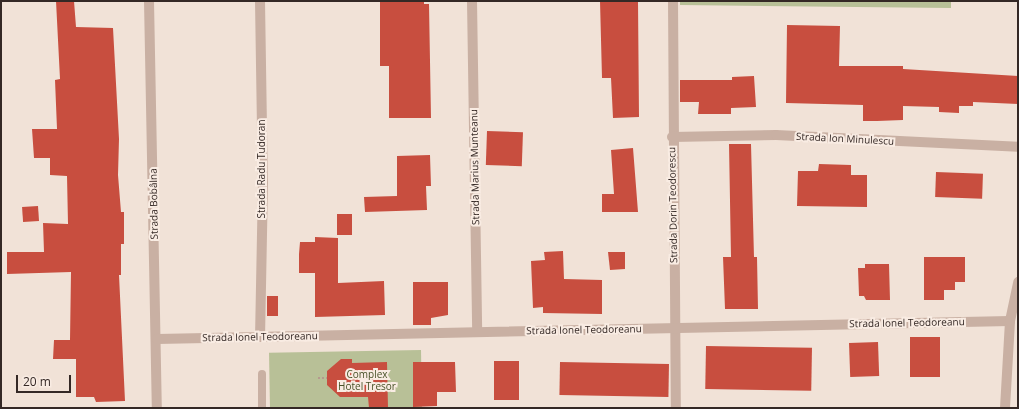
<!DOCTYPE html>
<meta charset="utf-8">
<style>
body{margin:0}
#map{position:relative;width:1019px;height:409px;overflow:hidden;background:#f1e2d7;font-family:"Open Sans",sans-serif}
div>[style]{position:absolute}
[style*='--x']{left:calc(var(--x)*1px);top:calc(var(--y)*1px);width:calc(var(--w)*1px);rotate:calc(var(--a)*1deg)}
.green>*{inset:0;background:#b8c097;transform-origin:0 0}
.building>*{inset:0;background:#c84e3f;transform-origin:0 0}
.path>*{height:2.5px;margin-top:-1.25px;transform-origin:0;background:repeating-linear-gradient(90deg,#b5998e 0 2px,transparent 0 4px)}
.service>*{height:8px;margin:-4px;padding:0 4px;transform-origin:4px;border-radius:4px;background:#c9b0a3}
.minor>*{height:10px;margin:-5px;padding:0 5px;transform-origin:5px;border-radius:5px;background:#c9b0a3}
span{translate:-50% -50%;white-space:nowrap;text-align:center;line-height:1.15;-webkit-text-stroke:4px #f9ece3;paint-order:stroke}
.street-label{font-size:10px;color:#342825}
.park-label{font-size:10px;color:#495229}
.frame{position:absolute;inset:0;border:2px solid #342825;pointer-events:none}
.scale{position:absolute;left:16px;top:375px;width:55px;height:18px;box-sizing:border-box;border:2px solid #342825;border-top:0;padding-left:5px;font-size:12px;line-height:14px;white-space:nowrap;color:#342825;-webkit-text-stroke:3px #f9ece3;paint-order:stroke}
</style>
<div id="map">
<div class="green">
<i style="clip-path:polygon(680px 1px,951px 1px,951px 8px,680px 5px)"></i>
<i style="left:421px;top:350px;width:58px;height:152px;rotate:89deg"></i>
</div>
<div class="building">
<i style="clip-path:polygon(56px 1px,74px 1px,76px 27px,113px 28px,119px 139px,118px 175px,121px 212px,124px 212px,124px 244px,121px 244px,121px 275px,119px 275px,125px 401px,96px 402px,94px 397px,76px 397px,76px 359px,53px 359px,54px 340px,70px 340px,71px 272px,7px 274px,7px 252px,44px 252px,43px 223px,68px 224px,67px 176px,50px 175px,50px 158px,34px 158px,32px 129px,57px 129px,55px 80px,60px 79px)"></i>
<i style="clip-path:polygon(380px 1px,424px 1px,424px 4px,429px 4px,431px 118px,389px 118px,389px 66px,380px 66px)"></i>
<i style="clip-path:polygon(600px 1px,638px 1px,639px 117px,613px 118px,611px 78px,602px 78px)"></i>
<i style="clip-path:polygon(787px 25px,840px 26px,839px 66px,903px 66px,903px 69px,1018px 76px,1018px 104px,973px 102px,973px 106px,959px 106px,959px 113px,939px 112px,939px 107px,903px 106px,903px 120px,877px 121px,863px 121px,863px 105px,786px 103px)"></i>
<i style="clip-path:polygon(754px 76px,756px 107px,731px 108px,731px 114px,698px 114px,699px 102px,680px 102px,680px 80px,732px 80px,732px 77px)"></i>
<i style="left:487px;top:131px;width:36px;height:34px;rotate:2deg"></i>
<i style="clip-path:polygon(729px 144px,751px 144px,754px 257px,757px 257px,758px 309px,725px 309px,723px 257px,731px 257px)"></i>
<i style="clip-path:polygon(633px 148px,638px 212px,602px 212px,602px 194px,614px 194px,611px 150px)"></i>
<i style="clip-path:polygon(430px 155px,431px 186px,426px 186px,427px 210px,365px 212px,364px 197px,397px 196px,397px 156px)"></i>
<i style="clip-path:polygon(819px 164px,851px 165px,851px 175px,867px 175px,867px 207px,797px 206px,798px 171px,818px 171px)"></i>
<i style="left:936px;top:172px;width:47px;height:25px;rotate:2deg"></i>
<i style="left:38px;top:206px;width:15px;height:16px;rotate:86deg"></i>
<i style="left:337px;top:214px;width:15px;height:21px"></i>
<i style="clip-path:polygon(315px 237px,338px 238px,338px 283px,384px 281px,385px 315px,315px 317px,315px 273px,299px 273px,299px 254px,300px 242px,315px 242px)"></i>
<i style="clip-path:polygon(563px 251px,564px 279px,602px 280px,602px 314px,543px 313px,543px 307px,533px 308px,531px 261px,545px 260px,544px 252px)"></i>
<i style="clip-path:polygon(608px 252px,625px 252px,625px 269px,610px 270px)"></i>
<i style="clip-path:polygon(924px 257px,965px 257px,965px 282px,955px 282px,955px 290px,944px 290px,944px 300px,924px 300px)"></i>
<i style="clip-path:polygon(865px 264px,889px 264px,890px 300px,866px 300px,864px 296px,859px 296px,858px 268px,865px 268px)"></i>
<i style="clip-path:polygon(413px 282px,448px 282px,448px 315px,431px 318px,431px 325px,413px 325px)"></i>
<i style="left:267px;top:296px;width:11px;height:20px"></i>
<i style="left:910px;top:337px;width:30px;height:40px"></i>
<i style="left:878px;top:342px;width:34px;height:29px;rotate:88deg"></i>
<i style="left:706px;top:346px;width:106px;height:43px;rotate:1deg"></i>
<i style="clip-path:polygon(341px 359px,352px 359px,352px 363px,387px 362px,388px 408px,369px 408px,368px 397px,340px 397px,327px 385px,327px 371px)"></i>
<i style="left:494px;top:361px;width:25px;height:39px"></i>
<i style="clip-path:polygon(413px 362px,455px 362px,456px 392px,437px 392px,437px 406px,413px 407px)"></i>
<i style="left:560px;top:362px;width:109px;height:33px;rotate:1deg"></i>
</div>
<div class="path">
<i style="--x:318;--y:378;--w:9;--a:0"></i>
</div>
<div class="service">
<i style="--x:262;--y:374;--w:34;--a:90"></i>
</div>
<div class="minor">
<i style="--x:149;--y:1;--w:407;--a:88.9"></i>
<i style="--x:260;--y:1;--w:181;--a:89.1"></i>
<i style="--x:263;--y:182;--w:155;--a:91.1"></i>
<i style="--x:472;--y:1;--w:331;--a:89.1"></i>
<i style="--x:673;--y:1;--w:407;--a:89.6"></i>
<i style="--x:672;--y:137;--w:104;--a:-1.1"></i>
<i style="--x:776;--y:135;--w:242;--a:2.8"></i>
<i style="--x:157;--y:339;--w:853;--a:-1.21"></i>
<i style="--x:1005;--y:408;--w:87;--a:-86.7"></i>
<i style="--x:1010;--y:321;--w:40;--a:-78"></i>
</div>
<div class="street-label">
<span style="left:845px;top:139px;rotate:3deg">Strada Ion Minulescu</span>
<span style="left:475px;top:167px;rotate:-91deg">Strada Marius Munteanu</span>
<span style="left:262px;top:169px;rotate:-90deg">Strada Radu Tudoran</span>
<span style="left:154px;top:204px;rotate:-91deg">Strada Bobâlna</span>
<span style="left:673px;top:205px;rotate:-91deg">Strada Dorin Teodorescu</span>
<span style="left:907px;top:323px;rotate:-1deg">Strada Ionel Teodoreanu</span>
<span style="left:584px;top:330px;rotate:-1deg">Strada Ionel Teodoreanu</span>
<span style="left:260px;top:337px;rotate:-1deg">Strada Ionel Teodoreanu</span>
</div>
<div class="park-label">
<span style="left:367px;top:380px">Complex<br>Hotel Tresor</span>
</div>
<div class="frame"></div>
<div class="scale">20 m</div>
</div>
